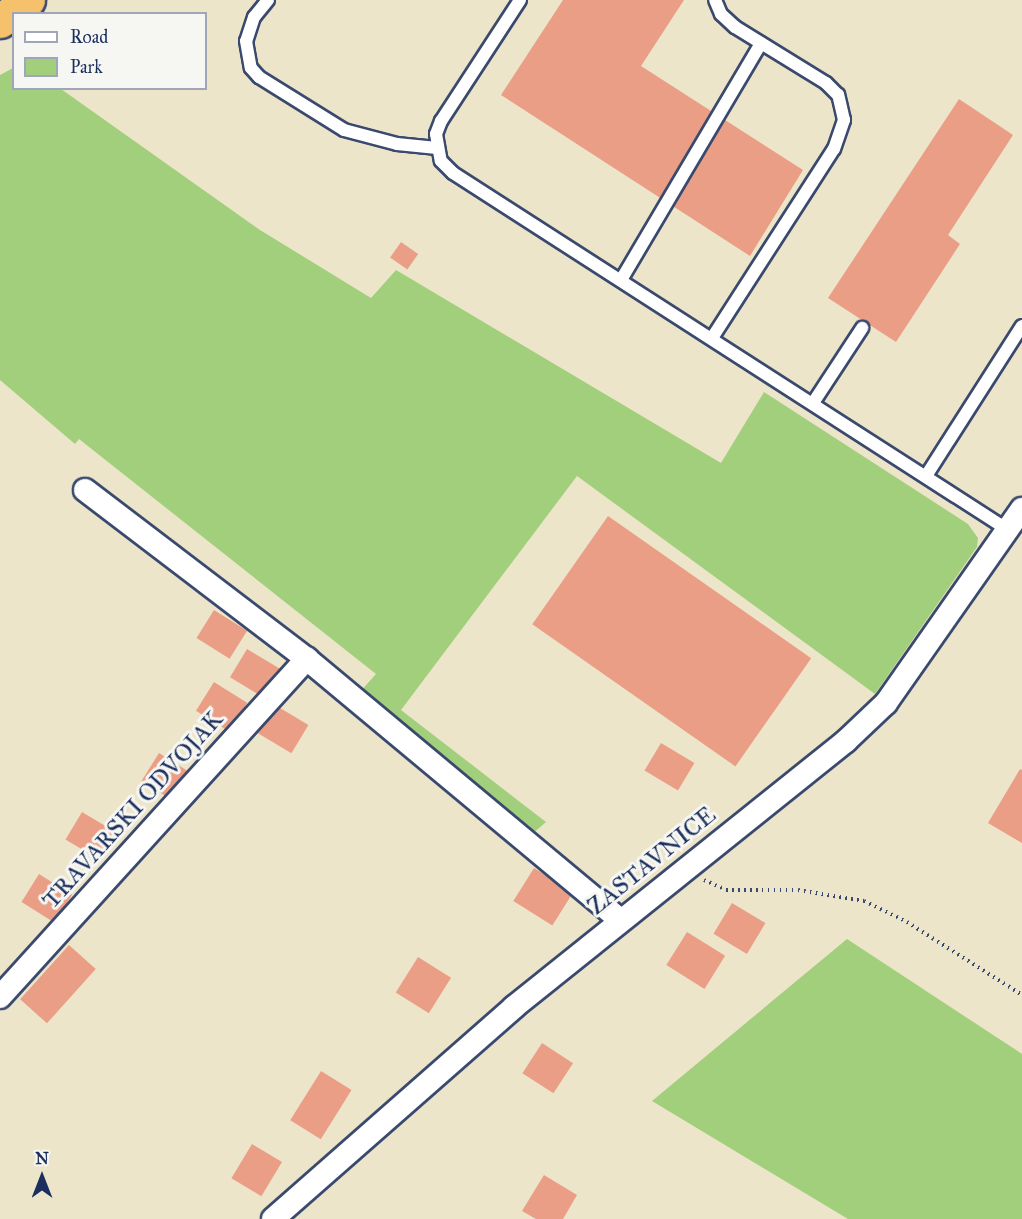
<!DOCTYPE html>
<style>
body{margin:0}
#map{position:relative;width:1022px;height:1219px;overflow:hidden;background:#ede5ca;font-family:"IM FELL Great Primer",serif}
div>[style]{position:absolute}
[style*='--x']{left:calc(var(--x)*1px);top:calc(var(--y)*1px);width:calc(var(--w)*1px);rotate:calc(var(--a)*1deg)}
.green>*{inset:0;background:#a2cf7c}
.building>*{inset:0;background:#ea9e86;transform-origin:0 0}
.path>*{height:4px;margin-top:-2px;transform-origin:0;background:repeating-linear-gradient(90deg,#3a4a6e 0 1.5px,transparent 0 6px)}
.roads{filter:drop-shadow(2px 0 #3a4a6e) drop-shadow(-2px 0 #3a4a6e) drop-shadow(0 2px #3a4a6e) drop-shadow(0 -2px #3a4a6e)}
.service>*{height:12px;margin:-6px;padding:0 6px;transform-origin:6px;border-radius:6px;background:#fff}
.minor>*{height:22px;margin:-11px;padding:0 11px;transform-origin:11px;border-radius:11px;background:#fff}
.motorway>*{height:33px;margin:-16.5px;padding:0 16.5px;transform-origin:16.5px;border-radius:16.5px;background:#f6c16b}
span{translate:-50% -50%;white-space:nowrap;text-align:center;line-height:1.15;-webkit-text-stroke:6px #f6f6f2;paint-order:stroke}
.street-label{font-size:24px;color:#1b2f5e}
.legend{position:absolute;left:12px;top:12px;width:195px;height:78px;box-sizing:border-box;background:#f6f6f2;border:2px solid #9ea6b7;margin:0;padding:8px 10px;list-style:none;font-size:18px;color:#1b2f5e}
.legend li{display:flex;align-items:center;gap:12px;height:30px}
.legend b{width:30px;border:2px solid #9ea6b7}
.north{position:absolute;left:12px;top:1147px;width:60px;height:60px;-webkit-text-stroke:4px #f6f6f2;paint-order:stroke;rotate:0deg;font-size:16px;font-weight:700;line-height:24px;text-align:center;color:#1b2f5e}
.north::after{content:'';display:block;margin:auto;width:21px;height:27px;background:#1b2f5e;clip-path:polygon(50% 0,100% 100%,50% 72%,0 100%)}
</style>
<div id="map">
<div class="green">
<i style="clip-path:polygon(13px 68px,14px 88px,61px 89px,260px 230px,371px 298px,396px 270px,721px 463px,764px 392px,968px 524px,978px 538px,977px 547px,875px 694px,577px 476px,401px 710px,546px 822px,531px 835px,359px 693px,376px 674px,79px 439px,75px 444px,0 380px,0 75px)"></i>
<i style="clip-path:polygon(847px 939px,1022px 1054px,1022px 1219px,848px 1219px,652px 1101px)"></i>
</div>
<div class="building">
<i style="clip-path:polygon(563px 0,684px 0,641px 66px,803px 170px,750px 256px,501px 95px)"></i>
<i style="clip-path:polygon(959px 99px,1013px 135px,948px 235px,960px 244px,896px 342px,828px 298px)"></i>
<i style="left:401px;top:242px;width:21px;height:19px;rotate:35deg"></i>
<i style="left:608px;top:516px;width:248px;height:132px;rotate:35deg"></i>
<i style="left:214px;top:610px;width:39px;height:33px;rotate:32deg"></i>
<i style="left:247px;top:649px;width:39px;height:33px;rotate:31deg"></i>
<i style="left:214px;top:682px;width:39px;height:34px;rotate:32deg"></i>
<i style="left:275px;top:705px;width:39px;height:33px;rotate:31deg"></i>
<i style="left:661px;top:743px;width:39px;height:32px;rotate:31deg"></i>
<i style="left:159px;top:753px;width:40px;height:33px;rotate:32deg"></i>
<i style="clip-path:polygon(1020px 769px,1022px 770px,1022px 843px,988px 823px)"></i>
<i style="left:82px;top:812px;width:39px;height:32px;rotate:31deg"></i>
<i style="left:534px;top:868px;width:46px;height:39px;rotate:32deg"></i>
<i style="left:39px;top:874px;width:39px;height:33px;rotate:32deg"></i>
<i style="left:732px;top:903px;width:39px;height:36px;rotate:31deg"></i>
<i style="left:687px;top:932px;width:45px;height:39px;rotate:32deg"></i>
<i style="left:69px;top:945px;width:36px;height:73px;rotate:42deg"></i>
<i style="left:418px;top:957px;width:39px;height:42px;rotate:32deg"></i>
<i style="left:542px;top:1043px;width:37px;height:36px;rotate:33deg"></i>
<i style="left:321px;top:1071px;width:36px;height:58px;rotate:32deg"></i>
<i style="left:252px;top:1144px;width:35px;height:40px;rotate:31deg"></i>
<i style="clip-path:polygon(544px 1175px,577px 1195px,563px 1219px,536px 1219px,522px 1211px)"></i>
</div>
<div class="path">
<i style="--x:704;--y:880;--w:24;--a:24"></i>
<i style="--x:726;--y:890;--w:72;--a:0"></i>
<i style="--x:798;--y:890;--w:67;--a:9.5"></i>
<i style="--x:864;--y:901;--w:48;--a:26"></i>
<i style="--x:907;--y:922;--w:136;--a:32.4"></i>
</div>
<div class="roads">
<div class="service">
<i style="--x:268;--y:0;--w:22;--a:129"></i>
<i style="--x:254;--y:17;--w:25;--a:108"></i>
<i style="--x:246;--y:41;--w:27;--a:80"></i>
<i style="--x:251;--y:68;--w:12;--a:48"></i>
<i style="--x:259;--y:77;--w:100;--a:31.9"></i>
<i style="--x:344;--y:130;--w:55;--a:14.8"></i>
<i style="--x:397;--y:144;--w:40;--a:5.7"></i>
<i style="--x:520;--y:0;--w:145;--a:123.1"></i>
<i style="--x:441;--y:121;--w:14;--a:111"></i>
<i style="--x:436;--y:134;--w:27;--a:80"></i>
<i style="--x:441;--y:161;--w:17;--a:45"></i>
<i style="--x:453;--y:173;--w:660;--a:32.75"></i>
<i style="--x:621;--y:280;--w:275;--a:-59.4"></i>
<i style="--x:712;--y:338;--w:225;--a:-57.2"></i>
<i style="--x:834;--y:149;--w:31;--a:-71"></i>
<i style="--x:844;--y:120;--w:26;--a:-103"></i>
<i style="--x:838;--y:95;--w:17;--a:-135"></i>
<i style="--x:826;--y:83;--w:107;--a:-148.4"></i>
<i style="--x:735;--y:27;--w:19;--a:-137"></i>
<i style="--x:721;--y:14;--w:15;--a:-113"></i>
<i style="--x:813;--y:403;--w:90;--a:-56.8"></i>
<i style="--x:926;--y:476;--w:178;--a:-57.4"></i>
</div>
<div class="minor">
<i style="--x:85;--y:490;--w:279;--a:37.3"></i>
<i style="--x:307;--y:659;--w:408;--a:39.8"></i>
<i style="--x:0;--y:997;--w:457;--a:-47.8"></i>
<i style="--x:273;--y:1219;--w:321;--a:-41.3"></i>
<i style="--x:514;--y:1007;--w:425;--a:-38.7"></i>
<i style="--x:846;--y:741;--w:55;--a:-43.5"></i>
<i style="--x:886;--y:703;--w:237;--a:-55"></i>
</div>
<div class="motorway">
<i style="--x:0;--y:21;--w:35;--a:-37"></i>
</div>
</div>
<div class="street-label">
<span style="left:133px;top:810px;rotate:-48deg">TRAVARSKI ODVOJAK</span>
<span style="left:652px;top:861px;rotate:-39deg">ZASTAVNICE</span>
</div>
<ul class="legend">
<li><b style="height:8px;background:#fff"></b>Road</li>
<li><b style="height:16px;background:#a2cf7c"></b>Park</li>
</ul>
<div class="north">N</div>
</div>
